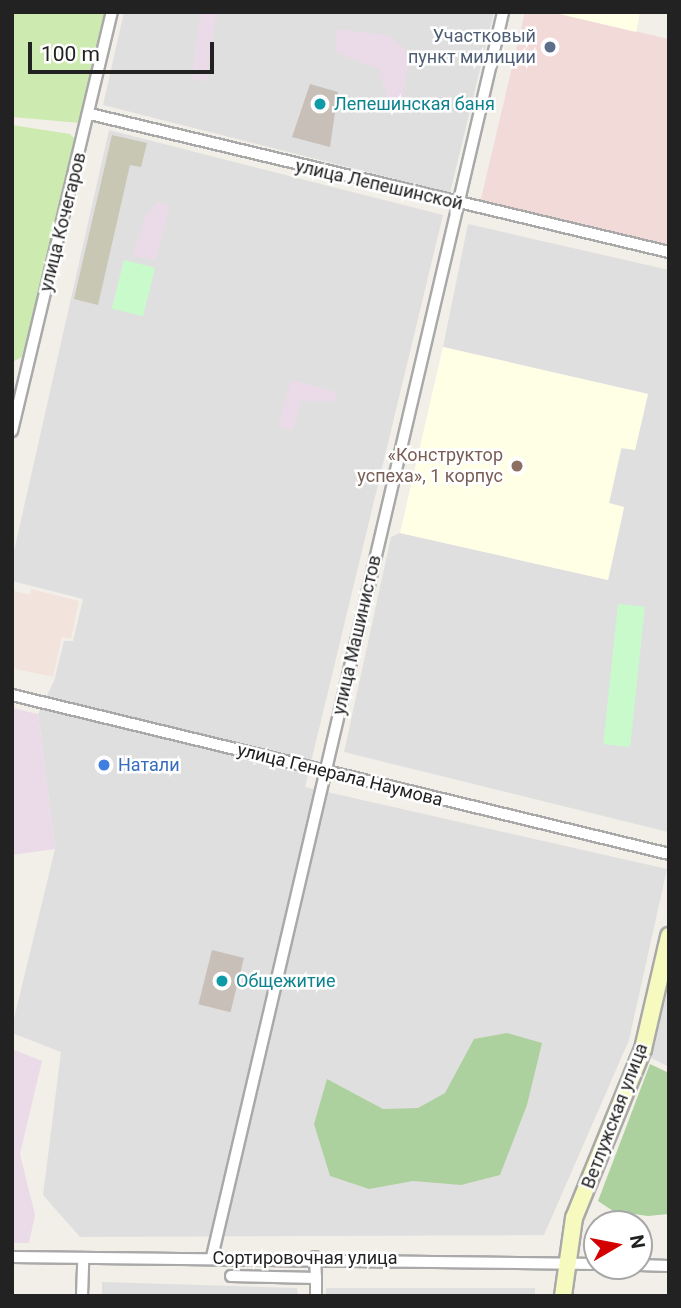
<!DOCTYPE html>
<meta charset="utf-8">
<style>
body{margin:0}
#map{position:relative;width:681px;height:1308px;overflow:hidden;background:#f2efe9;font-family:Roboto,sans-serif}
div>[style]{position:absolute}
[style*='--x']{left:calc(var(--x)*1px);top:calc(var(--y)*1px);width:calc(var(--w)*1px);rotate:calc(var(--a)*1deg)}
.residential>*{inset:0;background:#e0dfdf;transform-origin:0 0}
.commercial>*{inset:0;background:#f2dad9}
.industrial>*{inset:0;background:#ebdbe8;transform-origin:0 0}
.education>*{inset:0;background:#ffffe5}
.military>*{inset:0;background:#f3e3dd}
.construction>*{inset:0;background:#c7c7b4}
.grass>*{inset:0;background:#cdebb0}
.forest>*{inset:0;background:#add19e}
.park>*{inset:0;background:#c8facc;transform-origin:0 0}
.building>*{inset:0;background:#c7bfb8;transform-origin:0 0}
.roads{filter:drop-shadow(2px 0 #a9a9a9) drop-shadow(-2px 0 #a9a9a9) drop-shadow(0 2px #a9a9a9) drop-shadow(0 -2px #a9a9a9)}
.minor>*{height:10px;margin:-5px;padding:0 5px;transform-origin:5px;border-radius:5px;background:#fff}
.secondary>*{height:16px;margin:-8px;padding:0 8px;transform-origin:8px;border-radius:8px;background:#f7fabf}
.dots>*{width:19px;height:19px;translate:-50% -50%;box-sizing:border-box;border:4px solid #fff;border-radius:50%}
span{translate:-50% -50%;white-space:nowrap;text-align:center;line-height:1.15;-webkit-text-stroke:5px #fff;paint-order:stroke}
.service-label{font-size:18px;color:#4e5e75}
.right{translate:-100% -50%;text-align:right}
.culture-label{font-size:18px;color:#0d838f}
.left{translate:0 -50%;text-align:left}
.street-label{font-size:18px;color:#222}
.education-label{font-size:18px;color:#785e54}
.shop-label{font-size:18px;color:#366cbe}
.frame{position:absolute;inset:0;border:14px solid #222;pointer-events:none}
.north{position:absolute;left:583px;top:1210px;width:70px;height:70px;box-sizing:border-box;background:#fff;border:2px solid #a7a7a7;border-radius:50%;rotate:80deg;font-size:19px;font-weight:700;line-height:28px;text-align:center;color:#222}
.north::after{content:'';display:block;margin:auto;width:24px;height:32px;background:#d40000;clip-path:polygon(50% 0,100% 100%,50% 72%,0 100%)}
.scale{position:absolute;left:28px;top:42px;width:186px;height:32px;box-sizing:border-box;border:4px solid #222;border-top:0;padding-left:9px;font-size:21px;line-height:24px;white-space:nowrap;color:#222;-webkit-text-stroke:5px #fff;paint-order:stroke}
</style>
<div id="map">
<div class="residential">
<i style="clip-path:polygon(124px 12px,494px 12px,450px 193px,103px 105px)"></i>
<i style="clip-path:polygon(109px 130px,443px 215px,305px 787px,667px 869px,629px 1040px,544px 1235px,80px 1237px,43px 1195px,61px 1052px,12px 1033px,12px 1027px,55px 849px,38px 714px,54px 681px,64px 641px,73px 641px,83px 599px,12px 581px,12px 560px)"></i>
<i style="clip-path:polygon(468px 224px,669px 270px,668px 832px,344px 752px,391px 537px,400px 533px,608px 580px,624px 508px,609px 503px,622px 447px,635px 450px,648px 394px,443px 347px)"></i>
<i style="clip-path:polygon(669px 984px,669px 1067px,651px 1058px)"></i>
<i style="clip-path:polygon(102px 1282px,297px 1288px,298px 1296px,102px 1296px)"></i>
<i style="left:535px;top:1288px;width:8px;height:209px;rotate:90deg"></i>
</div>
<div class="commercial">
<i style="clip-path:polygon(525px 12px,552px 12px,669px 39px,669px 245px,480px 203px)"></i>
</div>
<div class="industrial">
<i style="left:201px;top:12px;width:15px;height:68px;rotate:8deg"></i>
<i style="clip-path:polygon(336px 29px,388px 35px,402px 46px,410px 59px,401px 103px,388px 101px,379px 69px,335px 52px)"></i>
<i style="clip-path:polygon(157px 202px,169px 205px,156px 260px,133px 256px,146px 216px)"></i>
<i style="clip-path:polygon(291px 380px,337px 392px,336px 401px,301px 401px,293px 430px,279px 427px)"></i>
<i style="clip-path:polygon(12px 708px,38px 714px,55px 849px,12px 855px)"></i>
<i style="clip-path:polygon(12px 1049px,42px 1061px,20px 1154px,35px 1215px,29px 1243px,12px 1243px)"></i>
</div>
<div class="education">
<i style="clip-path:polygon(551px 12px,640px 12px,636px 32px)"></i>
<i style="clip-path:polygon(443px 347px,648px 394px,635px 450px,621px 448px,609px 503px,624px 507px,608px 580px,400px 533px)"></i>
</div>
<div class="military">
<i style="clip-path:polygon(31px 589px,79px 601px,71px 639px,62px 637px,53px 677px,12px 668px,12px 590px,30px 595px)"></i>
</div>
<div class="construction">
<i style="clip-path:polygon(112px 135px,147px 143px,141px 167px,130px 165px,98px 305px,74px 299px)"></i>
</div>
<div class="grass">
<i style="clip-path:polygon(14px 12px,107px 12px,80px 123px,12px 117px)"></i>
<i style="clip-path:polygon(12px 125px,70px 134px,77px 141px,22px 357px,12px 362px)"></i>
</div>
<div class="forest">
<i style="clip-path:polygon(507px 1033px,542px 1043px,527px 1105px,500px 1175px,461px 1185px,413px 1181px,369px 1189px,330px 1176px,314px 1124px,327px 1079px,383px 1109px,418px 1108px,445px 1093px,474px 1039px)"></i>
<i style="clip-path:polygon(650px 1064px,669px 1073px,669px 1214px,648px 1216px,613px 1211px,598px 1201px)"></i>
</div>
<div class="park">
<i style="left:124px;top:260px;width:32px;height:50px;rotate:14deg"></i>
<i style="left:618px;top:604px;width:27px;height:141px;rotate:6deg"></i>
</div>
<div class="building">
<i style="clip-path:polygon(310px 84px,338px 92px,330px 147px,292px 137px)"></i>
<i style="left:212px;top:950px;width:33px;height:56px;rotate:14deg"></i>
</div>
<div class="roads">
<div class="minor">
<i style="--x:90;--y:114;--w:595;--a:13.41"></i>
<i style="--x:12;--y:431;--w:431;--a:-76.6"></i>
<i style="--x:12;--y:695;--w:676;--a:13.6"></i>
<i style="--x:12;--y:1257;--w:585;--a:0.69"></i>
<i style="--x:212;--y:1257;--w:1279;--a:-76.84"></i>
<i style="--x:639;--y:1265;--w:30;--a:2"></i>
<i style="--x:231;--y:1276;--w:85;--a:1.3"></i>
<i style="--x:316;--y:1278;--w:21;--a:-93"></i>
<i style="--x:316;--y:1278;--w:18;--a:90"></i>
<i style="--x:82;--y:1296;--w:38;--a:-88"></i>
</div>
<div class="secondary">
<i style="--x:563;--y:1296;--w:79;--a:-82"></i>
<i style="--x:574;--y:1218;--w:183;--a:-67.8"></i>
<i style="--x:643;--y:1049;--w:116;--a:-77"></i>
</div>
</div>
<div class="dots">
<i style="left:550px;top:47px;background:#5c6f8a"></i>
<i style="left:320px;top:104px;background:#0f9aa8"></i>
<i style="left:517px;top:466px;background:#8d6e63"></i>
<i style="left:104px;top:765px;background:#3f7fe0"></i>
<i style="left:222px;top:981px;background:#0f9aa8"></i>
</div>
<div class="service-label">
<span class="right" style="left:536px;top:47px">Участковый<br>пункт милиции</span>
</div>
<div class="culture-label">
<span class="left" style="left:334px;top:104px">Лепешинская баня</span>
<span class="left" style="left:236px;top:981px">Общежитие</span>
</div>
<div class="street-label">
<span style="left:379px;top:185px;rotate:13deg">улица Лепешинской</span>
<span style="left:63px;top:222px;rotate:-76deg">улица Кочегаров</span>
<span style="left:357px;top:635px;rotate:-77deg">улица Машинистов</span>
<span style="left:340px;top:775px;rotate:14deg">улица Генерала Наумова</span>
<span style="left:615px;top:1116px;rotate:-69deg">Ветлужская улица</span>
<span style="left:305px;top:1258px">Сортировочная улица</span>
</div>
<div class="education-label">
<span class="right" style="left:503px;top:466px">«Конструктор<br>успеха», 1 корпус</span>
</div>
<div class="shop-label">
<span class="left" style="left:118px;top:765px">Натали</span>
</div>
<div class="frame"></div>
<div class="north">N</div>
<div class="scale">100 m</div>
</div>
